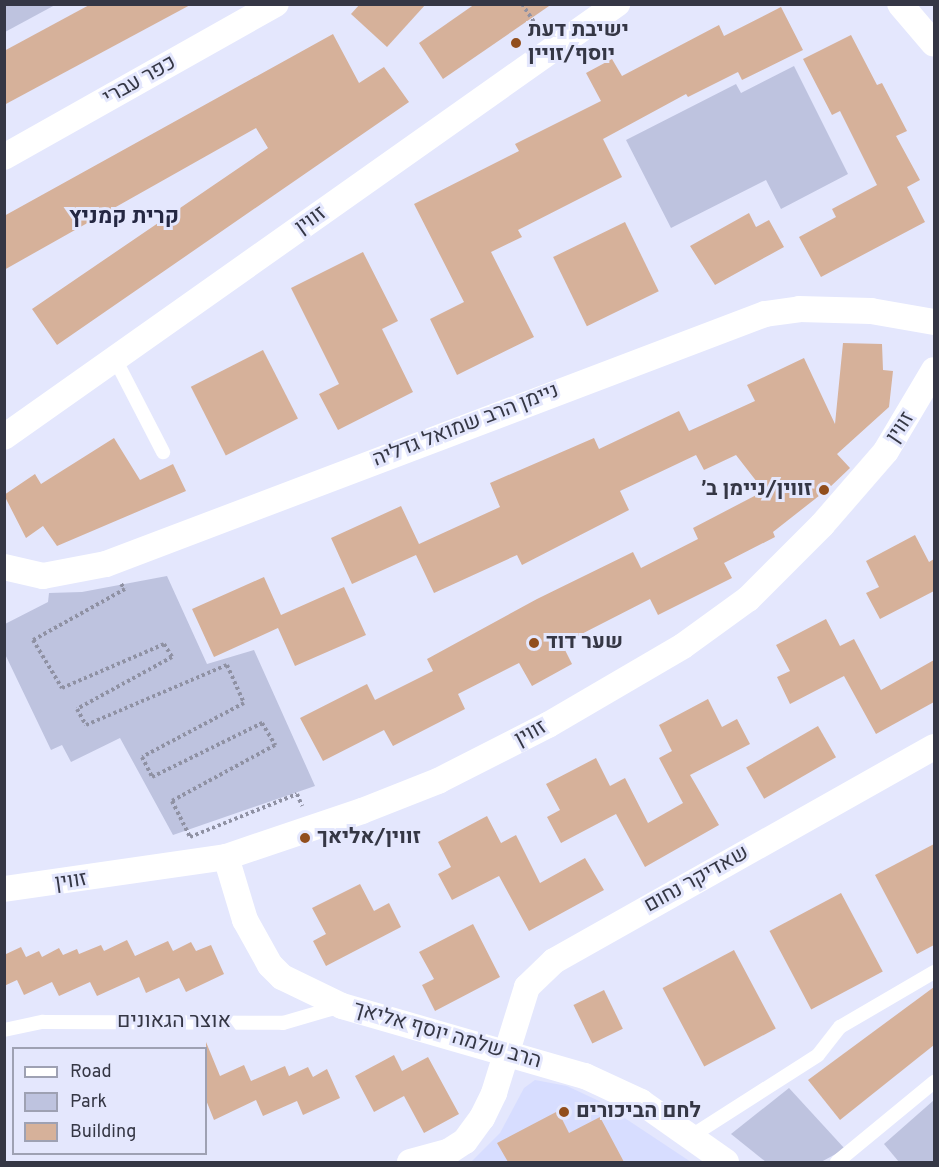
<!DOCTYPE html>
<meta charset="utf-8">
<style>
body{margin:0}
#map{position:relative;width:939px;height:1167px;overflow:hidden;background:#e4e7fd;font-family:Overpass,Heebo,sans-serif}
div>[style]{position:absolute}
[style*='--x']{left:calc(var(--x)*1px);top:calc(var(--y)*1px);width:calc(var(--w)*1px);rotate:calc(var(--a)*1deg)}
.built>*{inset:0;background:#d7ddff}
.green>*{inset:0;background:#bec3df}
.building>*{inset:0;background:#d6b19a;transform-origin:0 0}
.path>*{height:4px;margin-top:-2px;transform-origin:0;background:repeating-linear-gradient(90deg,#8f91a3 0 3px,transparent 0 6px)}
.service>*{height:14px;margin:-7px;padding:0 7px;transform-origin:7px;border-radius:7px;background:#fff}
.minor>*{height:26px;margin:-13px;padding:0 13px;transform-origin:13px;border-radius:13px;background:#fff}
.dots>*{width:16px;height:16px;translate:-50% -50%;box-sizing:border-box;border:3px solid #e4e7fd;border-radius:50%}
span{translate:-50% -50%;white-space:nowrap;text-align:center;line-height:1.15;-webkit-text-stroke:6px #e4e7fd;paint-order:stroke}
.poi-label{font-size:21px;color:#353745;font-weight:700}
.left{translate:0 -50%;text-align:left}
.right{translate:-100% -50%;text-align:right}
.street-label{font-size:21px;color:#353745}
.neighbourhood-label{font-size:22px;color:#242742;font-weight:700}
.frame{position:absolute;inset:0;border:6px solid #353745;pointer-events:none}
.legend{position:absolute;left:12px;top:1047px;width:195px;height:108px;box-sizing:border-box;background:#e4e7fd;border:2px solid #9ea1b3;margin:0;padding:8px 10px;list-style:none;font-size:18px;color:#353745}
.legend li{display:flex;align-items:center;gap:12px;height:30px}
.legend b{width:30px;border:2px solid #9ea1b3}
</style>
<div id="map">
<div class="built">
<i style="clip-path:polygon(535px 1080px,567px 1086px,599px 1101px,691px 1162px,471px 1162px,500px 1133px,524px 1088px)"></i>
</div>
<div class="green">
<i style="clip-path:polygon(5px 4px,55px 4px,55px 5px,5px 32px)"></i>
<i style="clip-path:polygon(794px 66px,848px 174px,781px 209px,766px 180px,671px 228px,626px 140px,736px 84px,741px 93px)"></i>
<i style="clip-path:polygon(167px 576px,207px 664px,254px 650px,315px 786px,173px 835px,120px 738px,71px 762px,62px 745px,51px 750px,4px 652px,5px 624px,48px 602px,49px 593px,82px 592px)"></i>
<i style="clip-path:polygon(789px 1088px,845px 1149px,821px 1162px,766px 1162px,731px 1134px)"></i>
<i style="clip-path:polygon(934px 1100px,934px 1162px,899px 1162px,884px 1144px)"></i>
</div>
<div class="building">
<i style="clip-path:polygon(91px 4px,192px 4px,4px 105px,4px 51px)"></i>
<i style="clip-path:polygon(360px 4px,426px 4px,387px 47px,351px 14px)"></i>
<i style="clip-path:polygon(475px 4px,552px 4px,443px 79px,419px 43px)"></i>
<i style="clip-path:polygon(781px 7px,803px 50px,742px 80px,738px 72px,688px 97px,686px 94px,603px 139px,622px 177px,518px 230px,522px 237px,491px 252px,534px 337px,457px 375px,430px 319px,464px 302px,414px 204px,519px 151px,515px 144px,601px 101px,586px 73px,612px 59px,622px 76px,719px 25px,724px 36px)"></i>
<i style="clip-path:polygon(333px 34px,359px 83px,384px 67px,409px 102px,57px 345px,32px 309px,268px 148px,256px 128px,4px 270px,4px 216px)"></i>
<i style="clip-path:polygon(851px 35px,877px 85px,882px 83px,907px 131px,896px 136px,920px 180px,907px 187px,925px 222px,821px 277px,799px 237px,836px 217px,832px 209px,877px 185px,840px 111px,832px 115px,803px 59px)"></i>
<i style="clip-path:polygon(749px 213px,756px 227px,769px 220px,784px 247px,715px 285px,690px 246px)"></i>
<i style="left:625px;top:222px;width:77px;height:80px;rotate:64deg"></i>
<i style="clip-path:polygon(363px 252px,398px 321px,382px 329px,413px 392px,338px 430px,319px 394px,339px 384px,291px 288px)"></i>
<i style="clip-path:polygon(843px 343px,882px 344px,883px 370px,893px 371px,889px 407px,837px 454px,850px 468px,829px 488px,773px 532px,775px 537px,724px 563px,732px 578px,658px 615px,650px 599px,562px 644px,572px 664px,532px 686px,519px 663px,458px 694px,465px 709px,393px 746px,384px 730px,323px 761px,300px 718px,367px 684px,375px 700px,433px 671px,427px 659px,537px 599px,633px 552px,641px 568px,698px 539px,693px 528px,764px 491px,736px 455px,704px 470px,696px 455px,620px 491px,629px 510px,522px 565px,517px 555px,434px 593px,416px 555px,352px 584px,331px 538px,401px 506px,419px 544px,500px 507px,490px 483px,594px 438px,599px 449px,679px 411px,689px 431px,755px 401px,747px 385px,804px 358px,835px 424px)"></i>
<i style="left:263px;top:350px;width:77px;height:81px;rotate:63deg"></i>
<i style="clip-path:polygon(114px 438px,140px 480px,173px 464px,186px 491px,57px 546px,43px 526px,26px 538px,4px 495px,35px 474px,41px 484px)"></i>
<i style="clip-path:polygon(915px 535px,929px 562px,934px 559px,934px 591px,880px 619px,866px 593px,879px 587px,866px 561px)"></i>
<i style="clip-path:polygon(264px 577px,281px 615px,344px 587px,366px 635px,295px 666px,278px 628px,214px 657px,192px 609px)"></i>
<i style="clip-path:polygon(826px 619px,840px 646px,854px 639px,881px 690px,934px 660px,934px 702px,876px 734px,844px 676px,790px 704px,777px 677px,790px 671px,776px 645px)"></i>
<i style="clip-path:polygon(708px 699px,722px 727px,737px 719px,750px 744px,690px 775px,719px 825px,645px 867px,616px 814px,561px 843px,547px 817px,560px 810px,546px 784px,596px 758px,610px 786px,625px 778px,648px 823px,683px 803px,659px 758px,672px 751px,659px 725px)"></i>
<i style="left:818px;top:726px;width:36px;height:83px;rotate:60deg"></i>
<i style="clip-path:polygon(487px 816px,501px 843px,516px 835px,540px 883px,585px 858px,604px 890px,529px 931px,499px 876px,452px 900px,438px 874px,451px 867px,438px 842px)"></i>
<i style="clip-path:polygon(934px 844px,934px 945px,917px 954px,875px 875px)"></i>
<i style="clip-path:polygon(360px 884px,374px 911px,389px 903px,401px 927px,326px 966px,313px 941px,326px 934px,312px 908px)"></i>
<i style="left:841px;top:893px;width:89px;height:81px;rotate:62deg"></i>
<i style="clip-path:polygon(473px 924px,500px 977px,435px 1011px,422px 985px,434px 979px,419px 952px)"></i>
<i style="clip-path:polygon(127px 940px,135px 956px,168px 941px,173px 951px,191px 942px,196px 951px,211px 945px,224px 974px,186px 992px,179px 978px,146px 993px,139px 977px,97px 996px,90px 982px,59px 996px,52px 982px,24px 995px,17px 980px,4px 986px,4px 955px,21px 947px,26px 957px,39px 951px,42px 957px,59px 948px,63px 955px,77px 949px,79px 954px,101px 945px,104px 951px)"></i>
<i style="left:734px;top:950px;width:89px;height:81px;rotate:62deg"></i>
<i style="clip-path:polygon(934px 987px,934px 1045px,840px 1120px,808px 1080px)"></i>
<i style="left:604px;top:990px;width:43px;height:34px;rotate:64deg"></i>
<i style="clip-path:polygon(206px 1042px,220px 1076px,244px 1065px,251px 1081px,285px 1066px,289px 1076px,308px 1067px,313px 1077px,327px 1069px,340px 1098px,303px 1115px,297px 1101px,263px 1116px,256px 1100px,214px 1120px,206px 1100px)"></i>
<i style="clip-path:polygon(394px 1055px,402px 1071px,428px 1057px,459px 1114px,424px 1133px,404px 1096px,374px 1112px,355px 1076px)"></i>
<i style="clip-path:polygon(558px 1111px,569px 1133px,600px 1117px,624px 1162px,508px 1162px,497px 1143px)"></i>
</div>
<div class="path">
<i style="--x:522;--y:4;--w:32;--a:56"></i>
<i style="--x:121;--y:584;--w:6;--a:51"></i>
<i style="--x:125;--y:589;--w:105;--a:151"></i>
<i style="--x:33;--y:640;--w:56;--a:58.9"></i>
<i style="--x:62;--y:688;--w:111;--a:-23.3"></i>
<i style="--x:164;--y:644;--w:15;--a:58"></i>
<i style="--x:172;--y:657;--w:108;--a:151.3"></i>
<i style="--x:77;--y:709;--w:18;--a:61"></i>
<i style="--x:86;--y:725;--w:153;--a:-23.1"></i>
<i style="--x:227;--y:665;--w:42;--a:65.9"></i>
<i style="--x:244;--y:703;--w:115;--a:152.1"></i>
<i style="--x:142;--y:757;--w:22;--a:63"></i>
<i style="--x:152;--y:777;--w:123;--a:-26.1"></i>
<i style="--x:262;--y:723;--w:26;--a:59"></i>
<i style="--x:275;--y:745;--w:117;--a:151.5"></i>
<i style="--x:172;--y:801;--w:40;--a:63.4"></i>
<i style="--x:190;--y:837;--w:115;--a:-21.9"></i>
<i style="--x:297;--y:794;--w:13;--a:67"></i>
</div>
<div class="service">
<i style="--x:115;--y:359;--w:105;--a:62.7"></i>
<i style="--x:4;--y:1030;--w:40;--a:-12"></i>
<i style="--x:43;--y:1022;--w:240;--a:0.2"></i>
<i style="--x:283;--y:1023;--w:60;--a:-16.3"></i>
<i style="--x:690;--y:1137;--w:152;--a:-32.6"></i>
<i style="--x:818;--y:1055;--w:36;--a:-52"></i>
<i style="--x:840;--y:1027;--w:109;--a:-30.3"></i>
<i style="--x:837;--y:1162;--w:126;--a:-39.5"></i>
</div>
<div class="minor">
<i style="--x:900;--y:4;--w:52;--a:49.6"></i>
<i style="--x:4;--y:157;--w:312;--a:-29.4"></i>
<i style="--x:4;--y:437;--w:751;--a:-35.24"></i>
<i style="--x:4;--y:567;--w:40;--a:13"></i>
<i style="--x:43;--y:576;--w:64;--a:-10.8"></i>
<i style="--x:106;--y:564;--w:705;--a:-20.77"></i>
<i style="--x:765;--y:314;--w:34;--a:-8"></i>
<i style="--x:799;--y:309;--w:72;--a:1.6"></i>
<i style="--x:871;--y:311;--w:64;--a:9.9"></i>
<i style="--x:226;--y:857;--w:66;--a:73.2"></i>
<i style="--x:245;--y:920;--w:51;--a:60.9"></i>
<i style="--x:270;--y:965;--w:17;--a:45"></i>
<i style="--x:282;--y:977;--w:67;--a:25.8"></i>
<i style="--x:342;--y:1006;--w:253;--a:16.1"></i>
<i style="--x:585;--y:1076;--w:62;--a:24.9"></i>
<i style="--x:641;--y:1102;--w:104;--a:35.2"></i>
<i style="--x:4;--y:889;--w:224;--a:-8.2"></i>
<i style="--x:226;--y:857;--w:144;--a:-18.7"></i>
<i style="--x:362;--y:811;--w:82;--a:-21.5"></i>
<i style="--x:438;--y:781;--w:123;--a:-27"></i>
<i style="--x:548;--y:725;--w:156;--a:-30.3"></i>
<i style="--x:683;--y:646;--w:80;--a:-35.9"></i>
<i style="--x:748;--y:599;--w:105;--a:-45"></i>
<i style="--x:822;--y:525;--w:98;--a:-49.1"></i>
<i style="--x:886;--y:451;--w:94;--a:-59.3"></i>
<i style="--x:410;--y:1162;--w:39;--a:-15"></i>
<i style="--x:448;--y:1152;--w:20;--a:-33"></i>
<i style="--x:465;--y:1141;--w:29;--a:-54"></i>
<i style="--x:482;--y:1118;--w:28;--a:-64"></i>
<i style="--x:494;--y:1093;--w:111;--a:-72.7"></i>
<i style="--x:527;--y:987;--w:37;--a:-44"></i>
<i style="--x:554;--y:961;--w:436;--a:-29.4"></i>
</div>
<div class="dots">
<i style="left:516px;top:43px;background:#914e1d"></i>
<i style="left:824px;top:490px;background:#914e1d"></i>
<i style="left:534px;top:643px;background:#914e1d"></i>
<i style="left:305px;top:838px;background:#914e1d"></i>
<i style="left:564px;top:1112px;background:#914e1d"></i>
</div>
<div class="poi-label">
<span class="left" style="left:528px;top:43px">ישיבת דעת<br>יוסף/זויין</span>
<span class="right" style="left:812px;top:490px">זווין/ניימן ב׳</span>
<span class="left" style="left:546px;top:643px">שער דוד</span>
<span class="left" style="left:317px;top:838px">זווין/אליאך</span>
<span class="left" style="left:576px;top:1112px">לחם הביכורים</span>
</div>
<div class="street-label">
<span style="left:140px;top:81px;rotate:-29deg">כפר עברי</span>
<span style="left:311px;top:221px;rotate:-35deg">זווין</span>
<span style="left:466px;top:426px;rotate:-21deg">ניימן הרב שמואל גדליה</span>
<span style="left:901px;top:428px;rotate:-56deg">זווין</span>
<span style="left:531px;top:734px;rotate:-28deg">זווין</span>
<span style="left:697px;top:880px;rotate:-29deg">שאדיקר נחום</span>
<span style="left:71px;top:882px;rotate:-8deg">זווין</span>
<span style="left:174px;top:1022px">אוצר הגאונים</span>
<span style="left:447px;top:1036px;rotate:16deg">הרב שלמה יוסף אליאך</span>
</div>
<div class="neighbourhood-label">
<span style="left:124px;top:218px">קרית קמניץ</span>
</div>
<div class="frame"></div>
<ul class="legend">
<li><b style="height:8px;background:#fff"></b>Road</li>
<li><b style="height:16px;background:#bec3df"></b>Park</li>
<li><b style="height:16px;background:#d6b19a"></b>Building</li>
</ul>
</div>
